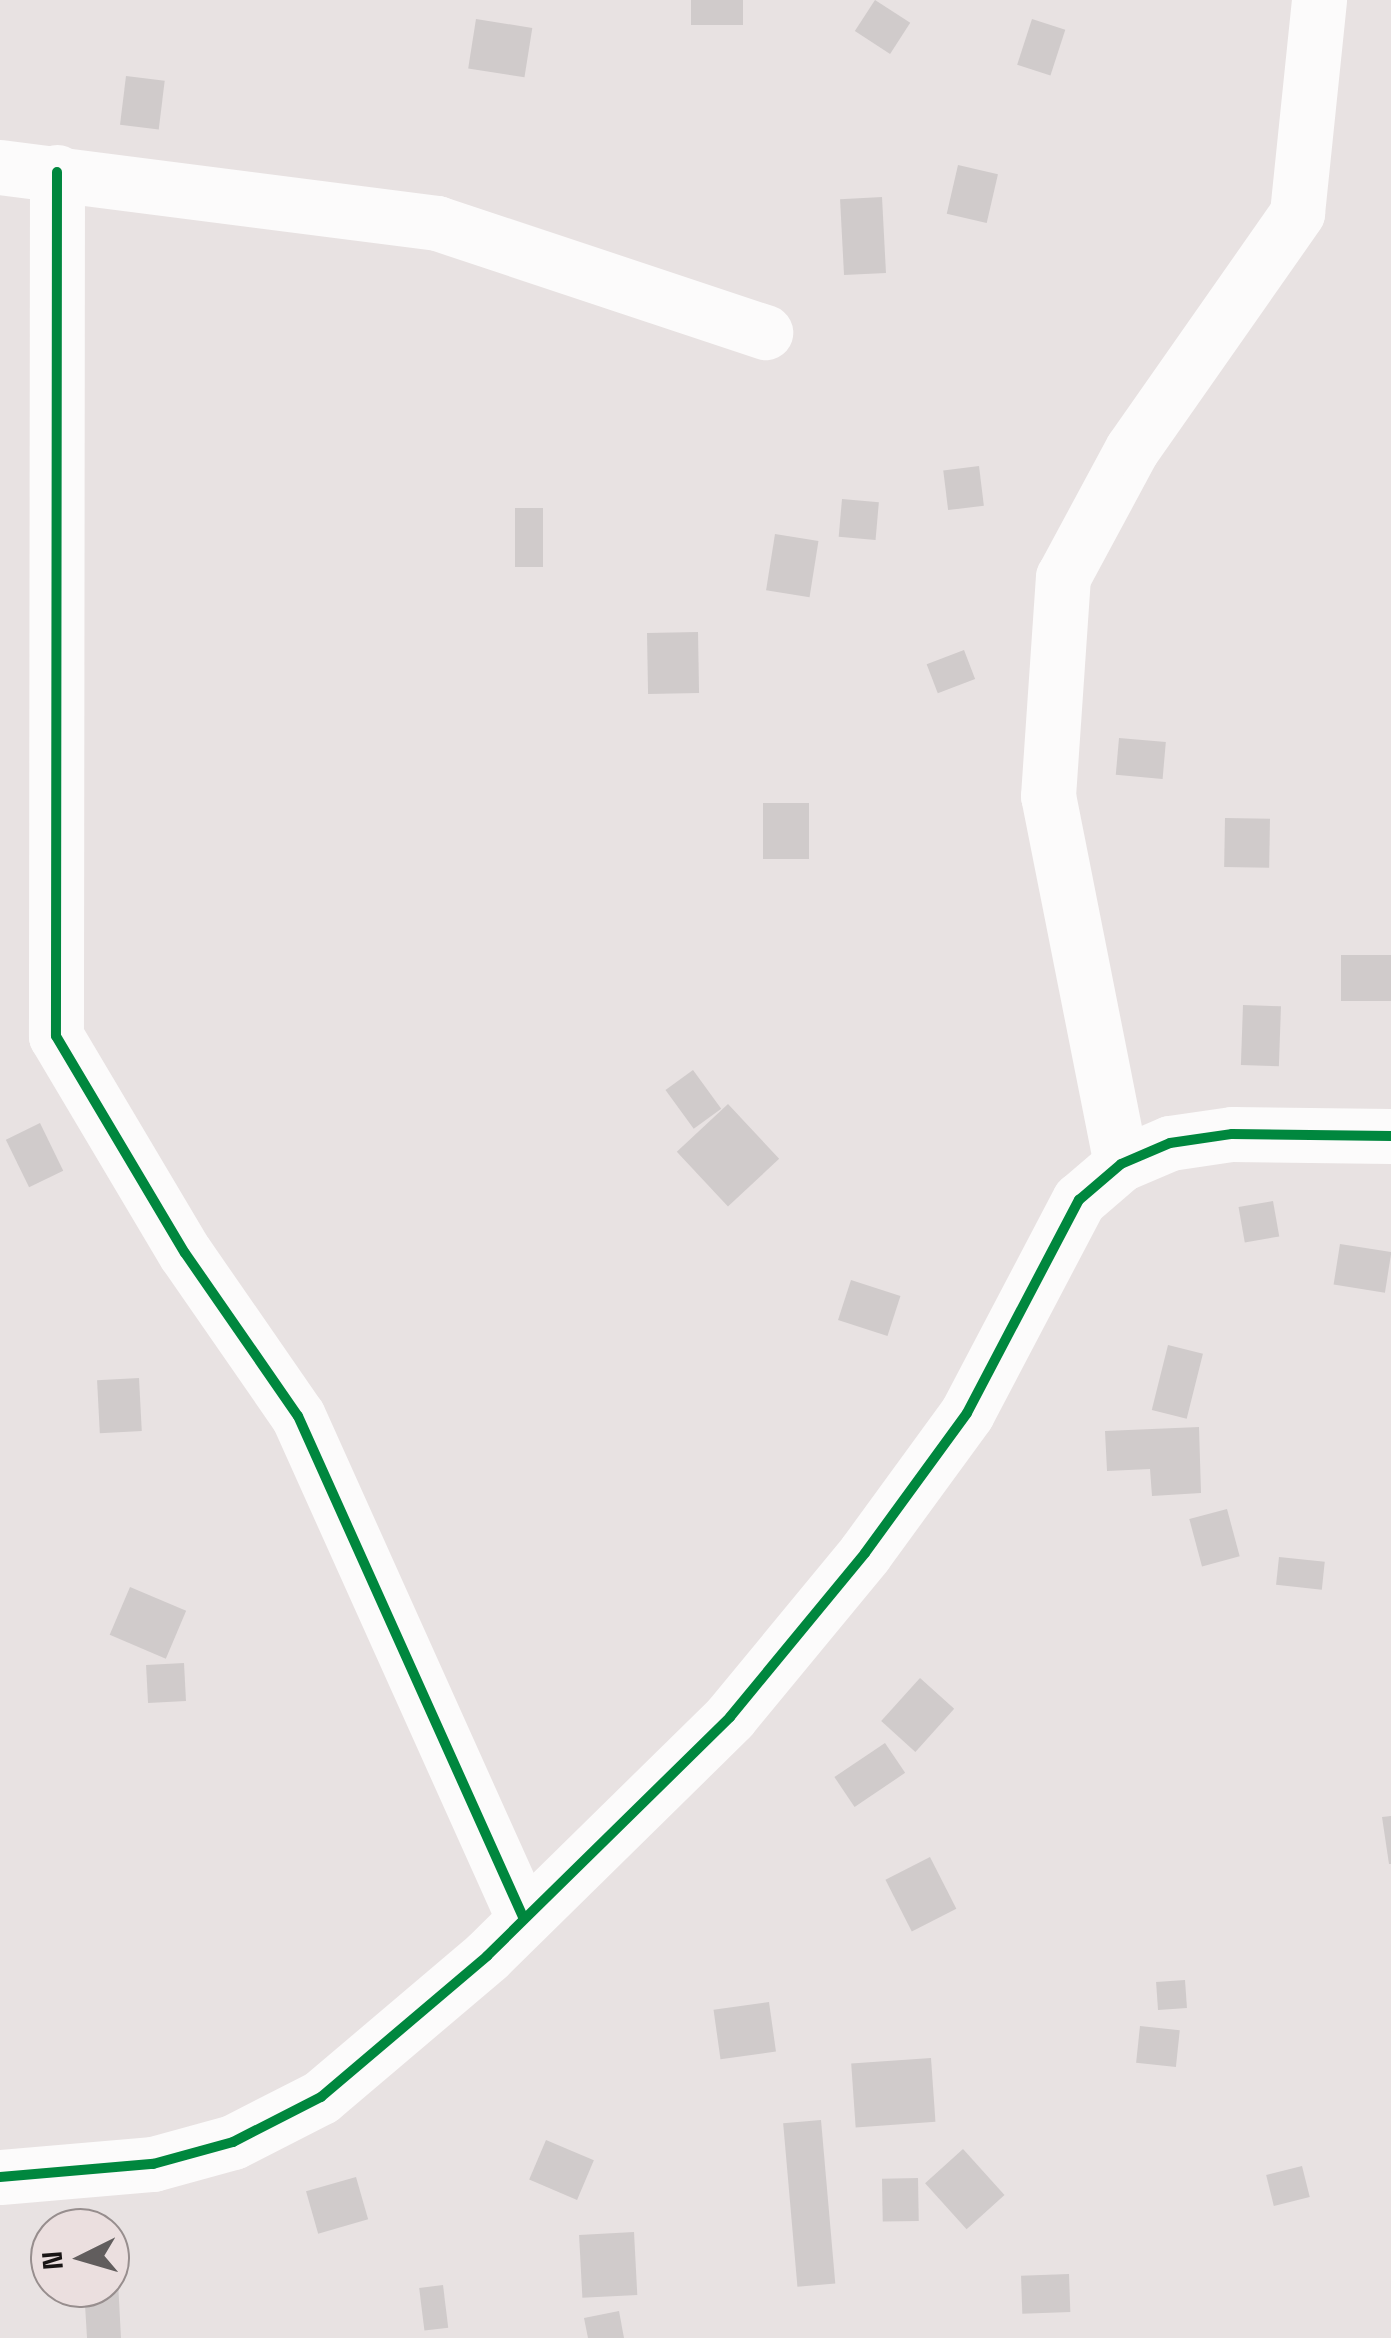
<!DOCTYPE html>
<style>
body{margin:0}
#map{position:relative;width:1391px;height:2338px;overflow:hidden;background:#e8e2e2;font-family:"Space Grotesk",sans-serif}
div>[style]{position:absolute}
[style*='--x']{left:calc(var(--x)*1px);top:calc(var(--y)*1px);width:calc(var(--w)*1px);rotate:calc(var(--a)*1deg)}
.building>*{inset:0;background:#d0cbcb;transform-origin:0 0}
.minor>*{height:55px;margin:-27.5px;padding:0 27.5px;transform-origin:27.5px;border-radius:27.5px;background:#fcfbfb}
.cycleway>*{height:10px;margin:-5px;padding:0 5px;transform-origin:5px;border-radius:5px;background:#00873e}
span{translate:-50% -50%;white-space:nowrap;text-align:center;line-height:1.15;-webkit-text-stroke:8px #ebdfdf;paint-order:stroke}
.north{position:absolute;left:30px;top:2208px;width:100px;height:100px;box-sizing:border-box;background:#ebdfdf;border:2px solid #978e8e;border-radius:50%;rotate:265deg;font-size:28px;font-weight:700;line-height:40px;text-align:center;color:#191515}
.north::after{content:'';display:block;margin:auto;width:35px;height:45px;background:#615d5d;clip-path:polygon(50% 0,100% 100%,50% 72%,0 100%)}
</style>
<div id="map">
<div class="building">
<i style="left:691px;top:0;width:52px;height:25px"></i>
<i style="left:875px;top:0;width:42px;height:37px;rotate:33deg"></i>
<i style="left:476px;top:19px;width:57px;height:50px;rotate:9deg"></i>
<i style="left:1032px;top:19px;width:35px;height:48px;rotate:18deg"></i>
<i style="left:126px;top:76px;width:39px;height:49px;rotate:7deg"></i>
<i style="left:958px;top:165px;width:41px;height:50px;rotate:13deg"></i>
<i style="left:882px;top:197px;width:76px;height:42px;rotate:87deg"></i>
<i style="left:979px;top:466px;width:40px;height:36px;rotate:83deg"></i>
<i style="left:842px;top:499px;width:37px;height:38px;rotate:5deg"></i>
<i style="left:515px;top:508px;width:28px;height:59px"></i>
<i style="left:775px;top:534px;width:44px;height:57px;rotate:9deg"></i>
<i style="left:698px;top:632px;width:61px;height:51px;rotate:89deg"></i>
<i style="left:964px;top:650px;width:31px;height:40px;rotate:69deg"></i>
<i style="left:1119px;top:738px;width:47px;height:37px;rotate:5deg"></i>
<i style="left:763px;top:803px;width:46px;height:56px"></i>
<i style="left:1225px;top:818px;width:45px;height:49px;rotate:1deg"></i>
<i style="left:1391px;top:955px;width:46px;height:50px;rotate:90deg"></i>
<i style="left:1243px;top:1005px;width:38px;height:60px;rotate:2deg"></i>
<i style="left:693px;top:1070px;width:48px;height:34px;rotate:54deg"></i>
<i style="left:728px;top:1104px;width:75px;height:70px;rotate:47deg"></i>
<i style="left:40px;top:1123px;width:53px;height:38px;rotate:64deg"></i>
<i style="left:1273px;top:1201px;width:36px;height:35px;rotate:80deg"></i>
<i style="left:1340px;top:1244px;width:52px;height:41px;rotate:9deg"></i>
<i style="left:851px;top:1280px;width:52px;height:42px;rotate:18deg"></i>
<i style="left:1168px;top:1345px;width:36px;height:67px;rotate:14deg"></i>
<i style="left:139px;top:1378px;width:53px;height:42px;rotate:87deg"></i>
<i style="clip-path:polygon(1199px 1427px,1201px 1493px,1152px 1496px,1150px 1469px,1107px 1471px,1105px 1431px)"></i>
<i style="left:1227px;top:1509px;width:49px;height:39px;rotate:75deg"></i>
<i style="left:1279px;top:1557px;width:46px;height:28px;rotate:6deg"></i>
<i style="left:130px;top:1587px;width:61px;height:52px;rotate:23deg"></i>
<i style="left:184px;top:1663px;width:38px;height:38px;rotate:87deg"></i>
<i style="left:920px;top:1678px;width:46px;height:58px;rotate:42deg"></i>
<i style="left:885px;top:1743px;width:36px;height:61px;rotate:56deg"></i>
<i style="clip-path:polygon(1391px 1816px,1391px 1864px,1389px 1864px,1382px 1817px)"></i>
<i style="left:930px;top:1857px;width:58px;height:50px;rotate:63deg"></i>
<i style="left:1185px;top:1980px;width:28px;height:29px;rotate:86deg"></i>
<i style="left:769px;top:2002px;width:50px;height:56px;rotate:82deg"></i>
<i style="left:1140px;top:2026px;width:40px;height:37px;rotate:6deg"></i>
<i style="left:931px;top:2058px;width:64px;height:80px;rotate:86deg"></i>
<i style="left:821px;top:2120px;width:164px;height:38px;rotate:85deg"></i>
<i style="left:546px;top:2140px;width:52px;height:43px;rotate:23deg"></i>
<i style="left:963px;top:2149px;width:62px;height:51px;rotate:48deg"></i>
<i style="left:1302px;top:2166px;width:32px;height:37px;rotate:76deg"></i>
<i style="left:356px;top:2177px;width:44px;height:52px;rotate:74deg"></i>
<i style="left:918px;top:2178px;width:43px;height:36px;rotate:89deg"></i>
<i style="left:634px;top:2232px;width:63px;height:55px;rotate:87deg"></i>
<i style="clip-path:polygon(110px 2262px,117px 2262px,121px 2338px,87px 2338px,84px 2288px,110px 2288px)"></i>
<i style="left:1069px;top:2274px;width:38px;height:48px;rotate:88deg"></i>
<i style="left:443px;top:2285px;width:43px;height:24px;rotate:83deg"></i>
<i style="clip-path:polygon(619px 2311px,624px 2338px,588px 2338px,584px 2318px)"></i>
</div>
<div class="minor">
<i style="--x:0;--y:167;--w:441;--a:7.3"></i>
<i style="--x:437;--y:223;--w:346;--a:18.4"></i>
<i style="--x:57;--y:172;--w:864;--a:90.07"></i>
<i style="--x:56;--y:1036;--w:252;--a:59.3"></i>
<i style="--x:185;--y:1253;--w:198;--a:55.3"></i>
<i style="--x:298;--y:1416;--w:551;--a:65.81"></i>
<i style="--x:1121;--y:1164;--w:375;--a:-101.2"></i>
<i style="--x:1048;--y:796;--w:220;--a:-86.1"></i>
<i style="--x:1063;--y:577;--w:145;--a:-61.7"></i>
<i style="--x:1132;--y:449;--w:288;--a:-55"></i>
<i style="--x:1297;--y:213;--w:214;--a:-84.1"></i>
<i style="--x:0;--y:2177;--w:154;--a:-4.9"></i>
<i style="--x:153;--y:2164;--w:83;--a:-15.4"></i>
<i style="--x:233;--y:2142;--w:99;--a:-27.1"></i>
<i style="--x:321;--y:2097;--w:218;--a:-40.3"></i>
<i style="--x:487;--y:1956;--w:341;--a:-44.5"></i>
<i style="--x:730;--y:1717;--w:212;--a:-50.5"></i>
<i style="--x:865;--y:1553;--w:173;--a:-53.9"></i>
<i style="--x:967;--y:1413;--w:241;--a:-62.3"></i>
<i style="--x:1079;--y:1200;--w:55;--a:-40.6"></i>
<i style="--x:1121;--y:1164;--w:53;--a:-23.2"></i>
<i style="--x:1170;--y:1143;--w:63;--a:-8.3"></i>
<i style="--x:1232;--y:1134;--w:159;--a:0.7"></i>
</div>
<div class="cycleway">
<i style="--x:57;--y:172;--w:864;--a:90.07"></i>
<i style="--x:56;--y:1036;--w:252;--a:59.3"></i>
<i style="--x:185;--y:1253;--w:198;--a:55.3"></i>
<i style="--x:298;--y:1416;--w:551;--a:65.81"></i>
<i style="--x:0;--y:2177;--w:154;--a:-4.9"></i>
<i style="--x:153;--y:2164;--w:83;--a:-15.4"></i>
<i style="--x:233;--y:2142;--w:99;--a:-27.1"></i>
<i style="--x:321;--y:2097;--w:218;--a:-40.3"></i>
<i style="--x:487;--y:1956;--w:341;--a:-44.5"></i>
<i style="--x:730;--y:1717;--w:212;--a:-50.5"></i>
<i style="--x:865;--y:1553;--w:173;--a:-53.9"></i>
<i style="--x:967;--y:1413;--w:241;--a:-62.3"></i>
<i style="--x:1079;--y:1200;--w:55;--a:-40.6"></i>
<i style="--x:1121;--y:1164;--w:53;--a:-23.2"></i>
<i style="--x:1170;--y:1143;--w:63;--a:-8.3"></i>
<i style="--x:1232;--y:1134;--w:159;--a:0.7"></i>
</div>
<div class="north">N</div>
</div>
